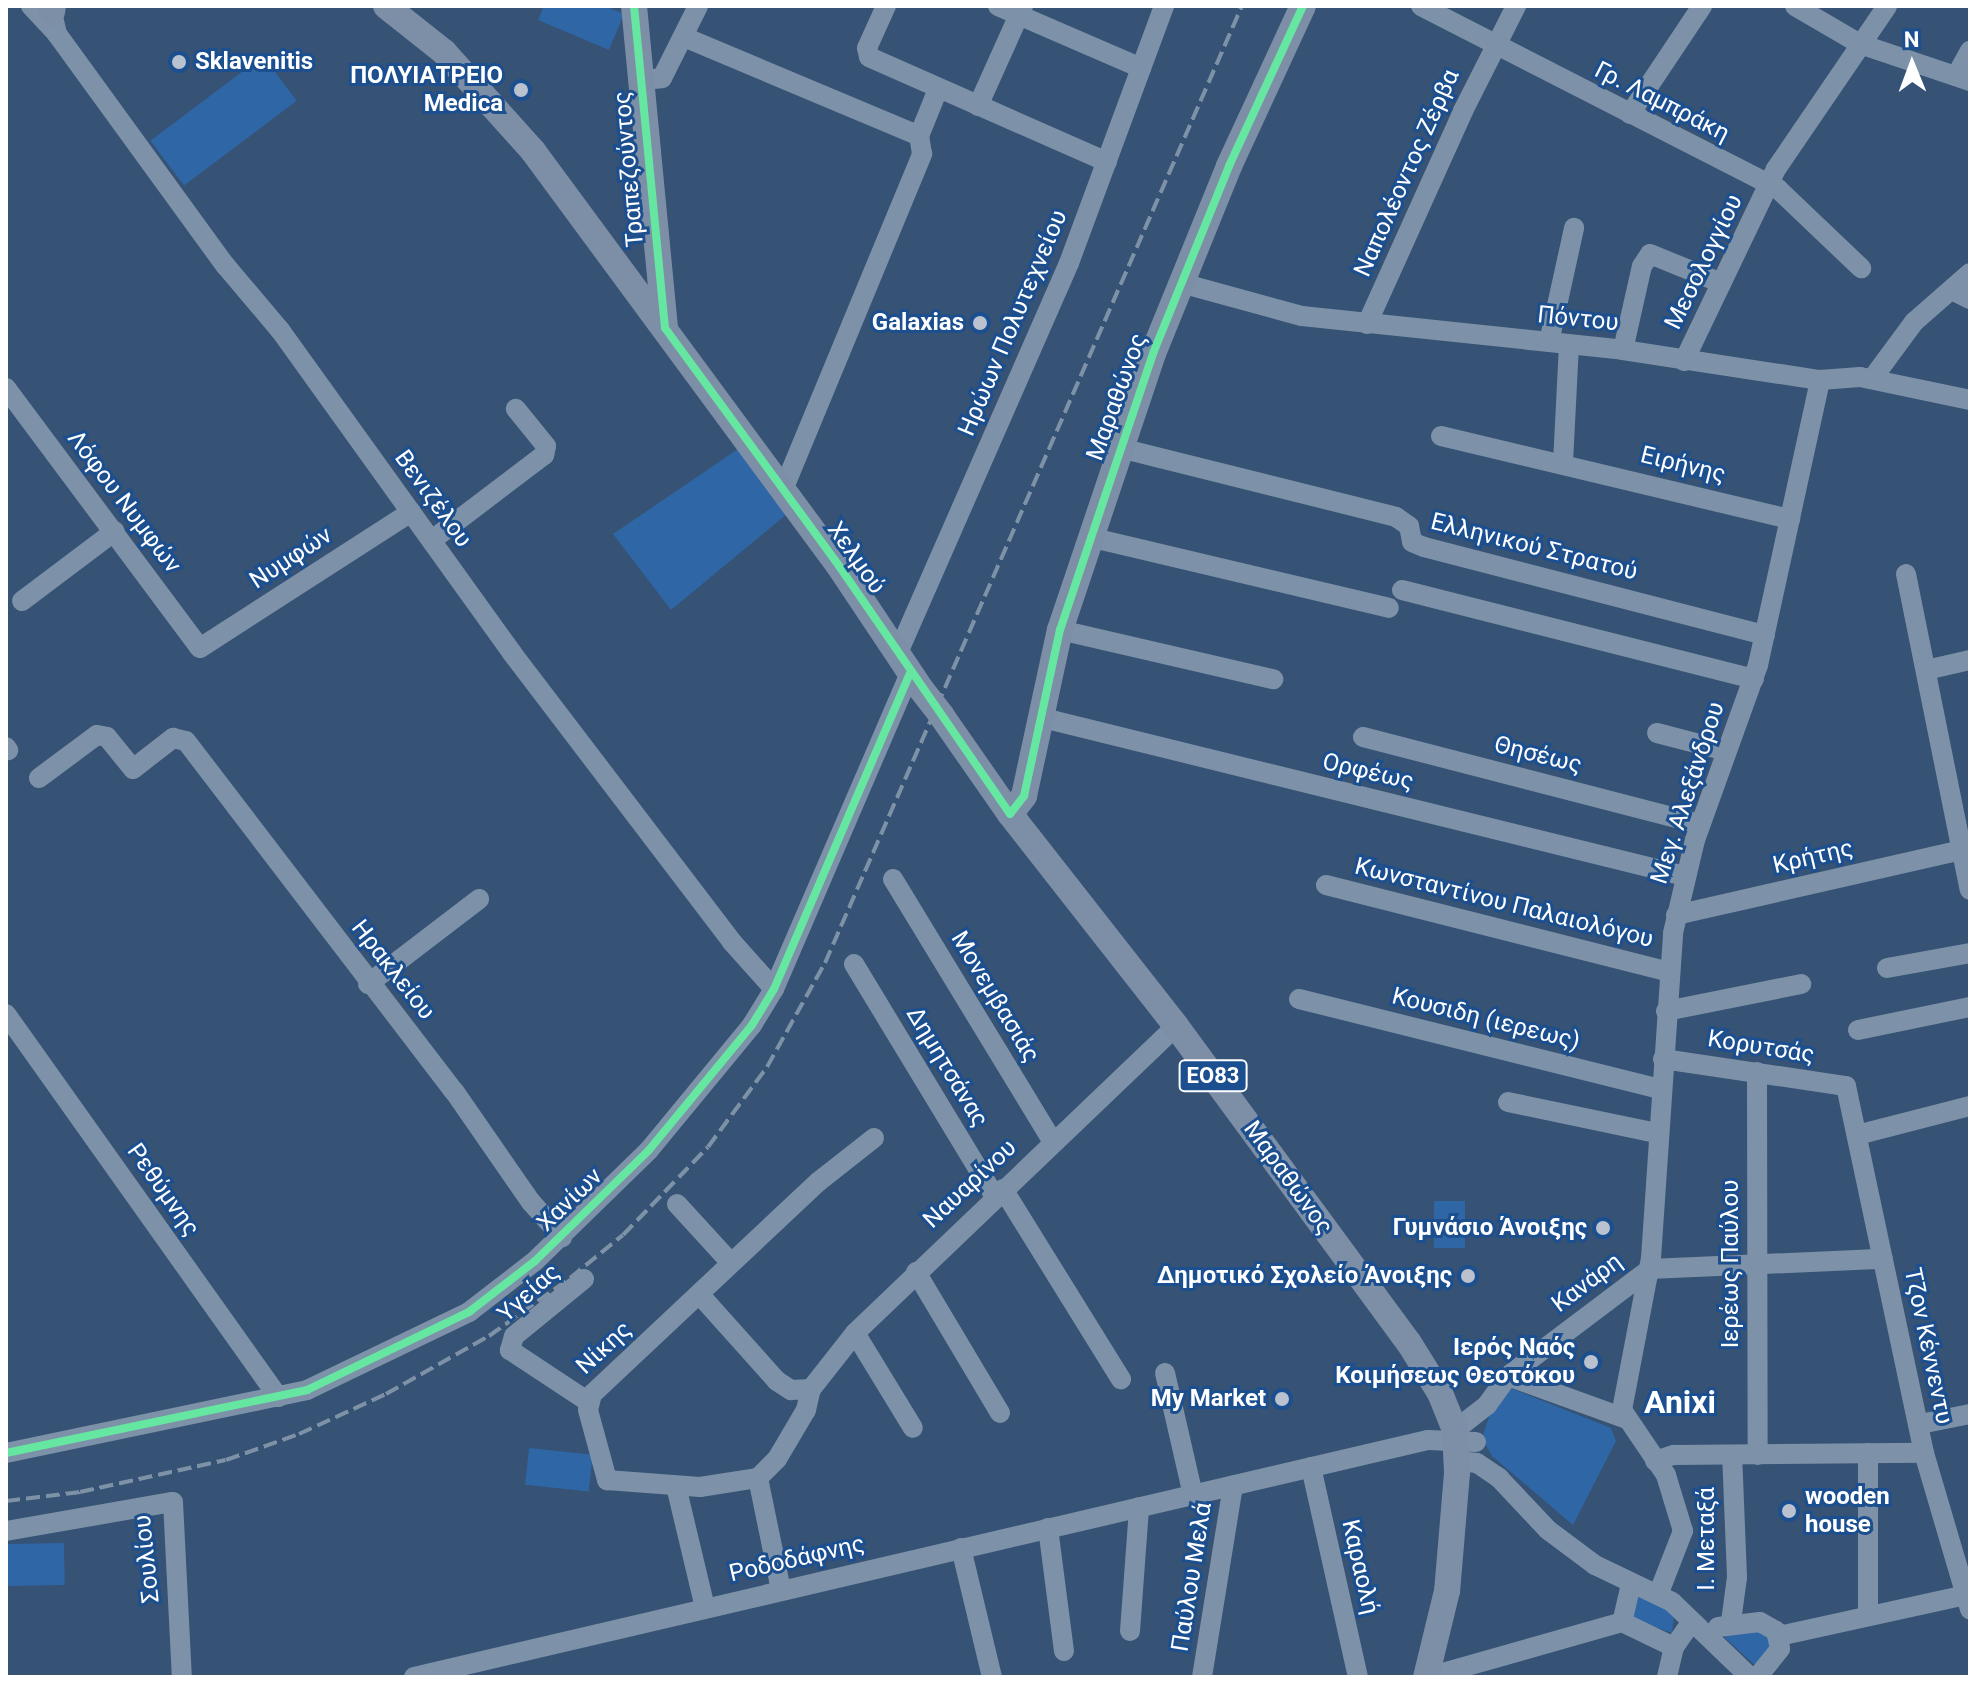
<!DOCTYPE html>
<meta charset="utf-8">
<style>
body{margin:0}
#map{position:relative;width:1976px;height:1683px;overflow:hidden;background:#365274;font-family:Roboto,sans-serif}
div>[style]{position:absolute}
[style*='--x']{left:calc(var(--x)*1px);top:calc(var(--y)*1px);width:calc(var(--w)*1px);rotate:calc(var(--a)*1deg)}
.green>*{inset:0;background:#2f66a5;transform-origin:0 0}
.minor>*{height:20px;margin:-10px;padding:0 10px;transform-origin:10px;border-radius:10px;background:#7d92a8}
.major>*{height:26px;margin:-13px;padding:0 13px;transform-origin:13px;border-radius:13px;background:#7d8ea7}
.rail>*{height:4px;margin-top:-2px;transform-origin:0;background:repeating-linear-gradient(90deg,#7e92a7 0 14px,transparent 0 20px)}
.major-bridge>*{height:26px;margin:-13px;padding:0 13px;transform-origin:13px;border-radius:13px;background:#7d8ea7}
.cycleway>*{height:8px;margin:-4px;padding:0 4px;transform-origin:4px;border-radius:4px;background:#66e7a1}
.dots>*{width:22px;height:22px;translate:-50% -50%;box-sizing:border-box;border:4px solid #1b4f8f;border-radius:50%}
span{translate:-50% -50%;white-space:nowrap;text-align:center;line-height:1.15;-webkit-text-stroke:6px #1b4f8f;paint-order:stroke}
.shield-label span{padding:2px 6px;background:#1b4f8f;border:2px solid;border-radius:6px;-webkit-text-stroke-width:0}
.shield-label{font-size:22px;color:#fff;font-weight:700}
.poi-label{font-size:24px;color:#fff;font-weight:700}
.left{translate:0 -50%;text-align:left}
.right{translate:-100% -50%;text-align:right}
.street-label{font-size:24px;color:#fff}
.district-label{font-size:32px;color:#fff;font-weight:700}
.frame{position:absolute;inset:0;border:8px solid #fff;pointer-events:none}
.north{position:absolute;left:1872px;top:24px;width:80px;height:80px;-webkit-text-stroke:6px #1b4f8f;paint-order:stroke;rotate:359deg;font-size:22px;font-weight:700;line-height:32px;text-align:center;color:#fff}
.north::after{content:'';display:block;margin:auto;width:28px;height:36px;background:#fff;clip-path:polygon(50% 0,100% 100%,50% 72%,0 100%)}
</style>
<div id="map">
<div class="green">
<i style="clip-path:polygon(544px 6px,605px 6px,624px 14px,609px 50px,538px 20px)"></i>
<i style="left:263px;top:56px;width:56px;height:141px;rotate:53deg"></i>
<i style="clip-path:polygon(738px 449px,787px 514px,671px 610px,613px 534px)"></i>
<i style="left:1434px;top:1201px;width:31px;height:47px"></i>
<i style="clip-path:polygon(1510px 1388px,1611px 1428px,1616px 1441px,1573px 1525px,1492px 1456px,1482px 1438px,1491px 1411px)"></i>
<i style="left:529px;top:1448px;width:64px;height:37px;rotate:6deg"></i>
<i style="left:64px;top:1543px;width:42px;height:58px;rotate:89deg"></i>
<i style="clip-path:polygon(1635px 1594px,1674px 1614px,1672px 1633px,1633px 1619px)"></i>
<i style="clip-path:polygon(1766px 1630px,1774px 1641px,1758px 1668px,1725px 1638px,1726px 1633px)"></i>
</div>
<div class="minor">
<i style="--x:31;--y:6;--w:38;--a:47"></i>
<i style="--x:57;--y:34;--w:13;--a:-103"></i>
<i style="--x:886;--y:6;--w:46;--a:114.3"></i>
<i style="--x:867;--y:48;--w:9;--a:77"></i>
<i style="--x:869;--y:57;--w:260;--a:23.8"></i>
<i style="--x:998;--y:6;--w:156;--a:23.4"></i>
<i style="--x:1421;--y:6;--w:401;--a:27.1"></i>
<i style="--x:1778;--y:189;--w:115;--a:43.6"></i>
<i style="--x:1795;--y:6;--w:75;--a:30.3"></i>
<i style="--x:1860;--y:44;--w:116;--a:18.6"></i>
<i style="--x:57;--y:34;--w:286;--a:54"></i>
<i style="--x:225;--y:265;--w:85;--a:49.8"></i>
<i style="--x:280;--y:330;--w:398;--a:54.3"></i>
<i style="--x:512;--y:653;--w:363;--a:52.7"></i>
<i style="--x:732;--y:942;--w:63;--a:48.2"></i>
<i style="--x:684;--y:37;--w:255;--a:22.8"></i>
<i style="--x:1956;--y:76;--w:29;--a:-61"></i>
<i style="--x:641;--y:80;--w:21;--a:-5"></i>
<i style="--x:662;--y:78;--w:80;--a:-63.4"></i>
<i style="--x:978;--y:106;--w:110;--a:-65.8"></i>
<i style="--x:1630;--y:114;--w:130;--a:-56.3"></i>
<i style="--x:1181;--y:283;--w:125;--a:15.3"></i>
<i style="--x:1302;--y:316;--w:323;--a:6"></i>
<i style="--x:1623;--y:350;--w:199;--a:8.7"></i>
<i style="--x:1820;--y:380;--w:40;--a:-4.3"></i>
<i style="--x:1860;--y:377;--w:112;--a:11.8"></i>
<i style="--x:1952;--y:290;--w:20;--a:27"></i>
<i style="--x:1367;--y:324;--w:234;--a:-65.7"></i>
<i style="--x:1463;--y:111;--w:118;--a:-63.2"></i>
<i style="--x:1549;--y:342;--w:117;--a:-77.6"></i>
<i style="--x:1623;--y:350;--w:86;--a:-77.3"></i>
<i style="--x:1642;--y:266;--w:14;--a:-56"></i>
<i style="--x:1650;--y:254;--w:77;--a:22.2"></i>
<i style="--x:1684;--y:361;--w:213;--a:-64.4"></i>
<i style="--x:1776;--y:169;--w:197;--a:-55.7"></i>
<i style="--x:1872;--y:379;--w:71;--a:-53.6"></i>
<i style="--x:1914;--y:322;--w:74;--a:-41.2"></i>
<i style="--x:6;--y:388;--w:324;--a:53.3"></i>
<i style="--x:200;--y:648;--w:251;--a:-32.8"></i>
<i style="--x:1441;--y:436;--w:359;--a:13.4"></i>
<i style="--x:1120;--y:448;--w:284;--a:14"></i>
<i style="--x:1396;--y:517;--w:16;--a:35"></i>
<i style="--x:1409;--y:526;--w:16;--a:79"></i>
<i style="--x:1412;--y:542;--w:13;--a:23"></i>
<i style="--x:1424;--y:547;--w:352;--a:14.5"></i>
<i style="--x:1563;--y:463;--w:119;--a:-87.1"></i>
<i style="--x:783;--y:490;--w:364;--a:-67.5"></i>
<i style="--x:922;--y:154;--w:18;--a:-99"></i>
<i style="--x:919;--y:136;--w:51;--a:-68"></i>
<i style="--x:1089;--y:537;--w:308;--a:13.3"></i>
<i style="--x:432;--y:540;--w:141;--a:-37.2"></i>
<i style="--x:544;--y:455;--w:9;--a:-77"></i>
<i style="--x:546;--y:446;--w:48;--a:-129"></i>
<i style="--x:1906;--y:574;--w:322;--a:78.6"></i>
<i style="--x:1402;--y:590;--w:363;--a:14.2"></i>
<i style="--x:22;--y:601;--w:116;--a:-37"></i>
<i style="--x:1060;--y:630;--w:219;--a:13"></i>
<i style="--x:897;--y:655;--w:428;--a:-66.3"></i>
<i style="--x:1069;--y:263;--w:274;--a:-69.7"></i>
<i style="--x:1926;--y:670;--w:45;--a:-12.8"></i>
<i style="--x:1039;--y:717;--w:665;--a:13.83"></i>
<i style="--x:1657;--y:733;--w:71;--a:14.6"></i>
<i style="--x:1363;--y:737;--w:348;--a:14.5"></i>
<i style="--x:6;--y:747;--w:4;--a:56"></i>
<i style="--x:39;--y:778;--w:72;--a:-36.6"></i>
<i style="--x:97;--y:735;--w:10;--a:11"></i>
<i style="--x:107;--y:737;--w:41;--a:50.9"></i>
<i style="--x:133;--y:769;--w:51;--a:-37.8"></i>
<i style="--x:173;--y:738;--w:13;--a:13"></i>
<i style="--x:186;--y:741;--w:441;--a:52.6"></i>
<i style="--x:454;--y:1091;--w:135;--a:55.3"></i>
<i style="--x:531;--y:1202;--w:47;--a:48.5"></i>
<i style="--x:893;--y:879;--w:308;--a:58.7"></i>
<i style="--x:1326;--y:885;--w:354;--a:14.2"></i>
<i style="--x:1676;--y:915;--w:293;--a:-12.8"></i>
<i style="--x:854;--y:964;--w:272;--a:58.8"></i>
<i style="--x:1887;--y:968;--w:84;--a:-10.2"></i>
<i style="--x:368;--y:984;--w:140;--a:-37.4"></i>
<i style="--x:1299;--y:999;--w:372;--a:14"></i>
<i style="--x:1666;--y:1011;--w:138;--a:-11.3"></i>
<i style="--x:6;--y:1014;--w:470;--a:54.6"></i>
<i style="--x:1858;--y:1030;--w:114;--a:-11.6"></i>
<i style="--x:1663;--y:1059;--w:185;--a:8.4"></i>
<i style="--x:1846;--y:1086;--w:375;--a:78"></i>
<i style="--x:1924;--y:1453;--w:163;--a:73.6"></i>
<i style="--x:1757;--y:1072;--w:383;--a:89.9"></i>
<i style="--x:1508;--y:1102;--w:151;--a:11.8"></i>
<i style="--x:1857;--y:1135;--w:117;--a:-14.4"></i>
<i style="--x:874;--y:1138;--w:71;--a:141.8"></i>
<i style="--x:818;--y:1182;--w:310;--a:136.8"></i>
<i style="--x:592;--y:1394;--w:16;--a:104"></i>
<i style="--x:588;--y:1410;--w:73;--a:74.8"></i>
<i style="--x:607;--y:1480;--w:93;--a:4.3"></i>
<i style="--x:700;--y:1487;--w:59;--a:-8.8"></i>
<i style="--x:758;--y:1478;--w:27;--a:-45"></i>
<i style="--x:777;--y:1459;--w:57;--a:-59.4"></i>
<i style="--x:806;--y:1410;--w:22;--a:-77"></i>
<i style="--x:811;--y:1389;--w:71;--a:-51.8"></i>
<i style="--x:855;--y:1333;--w:444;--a:-43.7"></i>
<i style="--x:1003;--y:1189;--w:224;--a:58.2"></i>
<i style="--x:677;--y:1204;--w:80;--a:47.5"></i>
<i style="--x:916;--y:1272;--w:164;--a:59.2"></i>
<i style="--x:584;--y:1279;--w:90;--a:140.8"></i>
<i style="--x:514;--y:1336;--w:15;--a:106"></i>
<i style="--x:510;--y:1350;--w:92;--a:33.5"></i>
<i style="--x:700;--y:1295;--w:115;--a:48.2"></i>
<i style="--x:777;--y:1381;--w:17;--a:33"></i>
<i style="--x:791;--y:1390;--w:20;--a:-3"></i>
<i style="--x:855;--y:1333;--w:111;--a:58.6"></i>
<i style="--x:1165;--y:1373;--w:125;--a:77.1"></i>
<i style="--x:1508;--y:1376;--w:123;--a:19.9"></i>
<i style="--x:1920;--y:1424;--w:51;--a:-11.3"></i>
<i style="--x:1455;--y:1430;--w:41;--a:-38"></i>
<i style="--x:1487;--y:1405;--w:36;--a:-54"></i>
<i style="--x:1508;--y:1376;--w:178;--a:-37"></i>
<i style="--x:1650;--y:1269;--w:233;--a:-2.5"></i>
<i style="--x:6;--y:1453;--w:308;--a:-11.8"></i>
<i style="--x:307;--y:1390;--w:180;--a:-25.7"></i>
<i style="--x:469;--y:1312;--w:83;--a:-37.7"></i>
<i style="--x:535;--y:1261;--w:159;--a:-44.2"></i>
<i style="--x:649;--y:1150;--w:162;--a:-50.5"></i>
<i style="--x:752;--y:1025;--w:42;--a:-58.6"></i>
<i style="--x:774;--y:989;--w:344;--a:-66.7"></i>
<i style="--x:1458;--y:1461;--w:19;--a:6"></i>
<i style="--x:1477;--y:1463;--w:27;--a:34"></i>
<i style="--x:1499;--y:1478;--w:71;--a:46.7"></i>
<i style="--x:1548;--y:1530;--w:59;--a:36.7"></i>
<i style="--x:1595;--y:1565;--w:85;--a:25.7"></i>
<i style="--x:1672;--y:1602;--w:108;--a:43.9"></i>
<i style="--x:1655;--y:1461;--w:20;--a:-18"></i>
<i style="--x:1674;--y:1455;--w:250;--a:-0.5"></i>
<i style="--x:1311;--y:1467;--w:215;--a:77.4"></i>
<i style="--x:758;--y:1478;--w:114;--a:78.4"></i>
<i style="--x:676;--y:1486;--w:125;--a:76.6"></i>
<i style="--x:1048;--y:1528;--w:124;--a:82.6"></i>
<i style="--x:6;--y:1531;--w:169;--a:-9.9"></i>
<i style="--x:173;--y:1502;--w:175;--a:87.1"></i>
<i style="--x:961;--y:1548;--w:133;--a:76.5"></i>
<i style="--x:1631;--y:1584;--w:39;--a:103"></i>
<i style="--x:1622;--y:1622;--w:58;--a:25.7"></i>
<i style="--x:1674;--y:1647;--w:29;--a:-55"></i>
<i style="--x:1658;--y:1595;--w:69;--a:-68.7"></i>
<i style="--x:1683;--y:1531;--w:59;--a:-106.9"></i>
<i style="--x:1666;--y:1475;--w:78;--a:-124.1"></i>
<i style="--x:1622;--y:1410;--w:155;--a:-79.2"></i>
<i style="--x:1651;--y:1258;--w:326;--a:-86.1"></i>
<i style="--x:1673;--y:933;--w:96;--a:-76.7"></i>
<i style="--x:1695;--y:840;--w:186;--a:-70.2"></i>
<i style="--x:1758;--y:665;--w:292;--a:-77.7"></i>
<i style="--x:1868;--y:1616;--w:163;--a:-90"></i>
<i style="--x:1731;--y:1622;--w:45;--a:-82.4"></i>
<i style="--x:1737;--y:1577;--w:122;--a:-92.3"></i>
<i style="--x:1718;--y:1627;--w:42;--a:-6.8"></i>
<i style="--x:1760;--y:1622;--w:18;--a:29"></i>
<i style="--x:1776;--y:1631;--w:18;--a:77"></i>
<i style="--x:1780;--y:1649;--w:36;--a:129"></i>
<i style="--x:1130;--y:1631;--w:124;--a:-85.8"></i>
<i style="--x:1779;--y:1636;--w:196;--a:-12.4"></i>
<i style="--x:414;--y:1677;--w:1041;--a:-13.16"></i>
<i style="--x:1428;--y:1440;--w:48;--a:2.4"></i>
<i style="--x:1202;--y:1677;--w:194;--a:-80.8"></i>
<i style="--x:1428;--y:1677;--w:202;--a:-15.8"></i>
<i style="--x:1667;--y:1677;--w:31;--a:-77"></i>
</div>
<div class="major">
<i style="--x:386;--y:6;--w:74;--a:38.4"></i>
<i style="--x:444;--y:52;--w:133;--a:48"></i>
<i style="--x:533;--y:151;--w:516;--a:53.6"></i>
<i style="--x:839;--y:566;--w:148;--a:56.3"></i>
<i style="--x:634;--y:6;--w:323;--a:84.5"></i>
<i style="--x:52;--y:12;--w:6;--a:-81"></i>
<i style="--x:941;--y:715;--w:121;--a:55.1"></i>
<i style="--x:1010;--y:814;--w:269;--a:51.9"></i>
<i style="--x:1176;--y:1026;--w:393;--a:53.7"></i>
<i style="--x:1409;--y:1343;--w:59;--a:58.2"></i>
<i style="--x:1440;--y:1393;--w:40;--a:68"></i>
<i style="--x:1455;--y:1430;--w:43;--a:87.3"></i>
<i style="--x:1457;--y:1473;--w:118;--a:94.8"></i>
<i style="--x:1447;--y:1591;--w:89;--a:103.7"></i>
<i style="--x:1010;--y:814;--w:23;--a:-52"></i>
<i style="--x:1024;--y:796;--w:170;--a:-77.8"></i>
<i style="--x:1060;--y:630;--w:294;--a:-71.4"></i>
<i style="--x:1154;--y:351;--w:200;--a:-67.9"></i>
<i style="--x:1229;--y:166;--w:176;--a:-65.2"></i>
</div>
<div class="rail">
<i style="--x:6;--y:1501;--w:75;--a:-6.9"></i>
<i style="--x:80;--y:1492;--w:149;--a:-12.4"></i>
<i style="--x:226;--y:1460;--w:77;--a:-19.6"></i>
<i style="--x:299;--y:1434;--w:96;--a:-24.7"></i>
<i style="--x:386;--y:1394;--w:118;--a:-29.4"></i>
<i style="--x:489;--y:1336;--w:100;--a:-35.6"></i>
<i style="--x:570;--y:1278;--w:68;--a:-39.1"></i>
<i style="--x:623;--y:1235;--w:122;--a:-46"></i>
<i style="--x:708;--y:1147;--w:99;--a:-53.6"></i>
<i style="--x:767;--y:1067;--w:119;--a:-60.9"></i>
<i style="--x:825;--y:963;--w:1044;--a:-66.46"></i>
</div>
<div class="major-bridge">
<i style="--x:921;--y:689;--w:33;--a:52"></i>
</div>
<div class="cycleway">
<i style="--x:634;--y:6;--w:323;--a:84.5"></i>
<i style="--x:665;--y:328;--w:295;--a:53.8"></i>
<i style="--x:839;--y:566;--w:301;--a:55.4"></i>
<i style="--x:1010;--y:814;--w:23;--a:-52"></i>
<i style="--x:1024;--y:796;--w:170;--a:-77.8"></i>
<i style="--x:1060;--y:630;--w:294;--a:-71.4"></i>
<i style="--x:1154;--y:351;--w:200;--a:-67.9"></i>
<i style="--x:1229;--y:166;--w:176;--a:-65.2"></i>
<i style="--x:6;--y:1453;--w:308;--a:-11.8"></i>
<i style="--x:307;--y:1390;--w:180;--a:-25.7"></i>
<i style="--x:469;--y:1312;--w:83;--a:-37.7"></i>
<i style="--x:535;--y:1261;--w:159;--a:-44.2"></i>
<i style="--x:649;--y:1150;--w:162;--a:-50.5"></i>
<i style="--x:752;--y:1025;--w:42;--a:-58.6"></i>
<i style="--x:774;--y:989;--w:344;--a:-66.7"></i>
</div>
<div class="dots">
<i style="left:179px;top:62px;background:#b9c2ce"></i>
<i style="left:521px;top:90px;background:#b9c2ce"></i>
<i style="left:980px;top:323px;background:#b9c2ce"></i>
<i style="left:1603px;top:1228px;background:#b9c2ce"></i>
<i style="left:1468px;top:1276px;background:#b9c2ce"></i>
<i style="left:1591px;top:1362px;background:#b9c2ce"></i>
<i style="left:1282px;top:1399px;background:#b9c2ce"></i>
<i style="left:1789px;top:1511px;background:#b9c2ce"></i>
</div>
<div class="shield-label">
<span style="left:1213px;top:1076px">ΕΟ83</span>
</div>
<div class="poi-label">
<span class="left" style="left:195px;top:62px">Sklavenitis</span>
<span class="right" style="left:503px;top:90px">ΠΟΛΥΙΑΤΡΕΙΟ<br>Medica</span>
<span class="right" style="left:964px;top:323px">Galaxias</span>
<span class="right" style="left:1587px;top:1228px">Γυμνάσιο Άνοιξης</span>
<span class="right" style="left:1452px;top:1276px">Δημοτικό Σχολείο Άνοιξης</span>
<span class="right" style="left:1575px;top:1362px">Ιερός Ναός<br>Κοιμήσεως Θεοτόκου</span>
<span class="right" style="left:1266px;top:1399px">My Market</span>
<span class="left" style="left:1805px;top:1511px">wooden<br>house</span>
</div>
<div class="street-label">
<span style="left:1662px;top:102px;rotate:27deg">Γρ. Λαμπράκη</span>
<span style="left:629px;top:169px;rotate:-95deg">Τραπεζούντος</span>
<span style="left:1407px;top:173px;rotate:-66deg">Ναπολέοντος Ζέρβα</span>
<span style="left:1704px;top:262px;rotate:-64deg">Μεσολογγίου</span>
<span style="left:1578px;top:319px;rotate:6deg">Πόντου</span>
<span style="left:1013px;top:323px;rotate:-67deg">Ηρώων Πολυτεχνείου</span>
<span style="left:1117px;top:397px;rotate:-70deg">Μαραθώνος</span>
<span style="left:1683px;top:465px;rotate:14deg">Ειρήνης</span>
<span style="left:433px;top:499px;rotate:54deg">Βενιζέλου</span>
<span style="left:124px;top:502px;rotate:53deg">Λόφου Νυμφών</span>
<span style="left:1534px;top:547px;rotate:14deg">Ελληνικού Στρατού</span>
<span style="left:291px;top:558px;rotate:-33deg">Νυμφών</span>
<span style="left:856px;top:558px;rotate:55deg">Χελμού</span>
<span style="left:1538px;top:755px;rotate:14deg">Θησέως</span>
<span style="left:1368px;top:772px;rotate:13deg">Ορφέως</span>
<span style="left:1688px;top:793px;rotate:-72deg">Μεγ. Αλεξάνδρου</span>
<span style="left:1813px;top:857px;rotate:-13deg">Κρήτης</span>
<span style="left:1504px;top:903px;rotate:14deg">Κωνσταντίνου Παλαιολόγου</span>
<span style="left:393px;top:970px;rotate:52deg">Ηρακλείου</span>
<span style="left:995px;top:997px;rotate:59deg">Μονεμβασιάς</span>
<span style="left:1486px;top:1019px;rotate:14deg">Κουσιδη (ιερεως)</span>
<span style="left:1761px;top:1047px;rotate:9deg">Κορυτσάς</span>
<span style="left:947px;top:1067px;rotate:59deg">Δημητσάνας</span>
<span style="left:1288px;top:1178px;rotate:54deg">Μαραθώνος</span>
<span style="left:970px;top:1184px;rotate:-43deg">Ναυαρίνου</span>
<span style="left:163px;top:1190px;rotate:55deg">Ρεθύμνης</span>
<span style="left:570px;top:1200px;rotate:-44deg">Χανίων</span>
<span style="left:1731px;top:1264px;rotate:-90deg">Ιερέως Παύλου</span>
<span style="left:1587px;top:1283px;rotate:-37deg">Κανάρη</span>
<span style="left:529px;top:1293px;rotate:-42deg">Υγείας</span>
<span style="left:1928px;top:1346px;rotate:78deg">Τζον Κέννεντυ</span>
<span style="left:604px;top:1348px;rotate:-43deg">Νίκης</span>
<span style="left:1707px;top:1539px;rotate:-90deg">Ι. Μεταξά</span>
<span style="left:147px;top:1559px;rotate:-96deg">Σουλίου</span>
<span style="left:797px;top:1559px;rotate:-13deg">Ροδοδάφνης</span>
<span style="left:1360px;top:1567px;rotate:77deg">Καραολή</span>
<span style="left:1192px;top:1577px;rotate:-81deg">Παύλου Μελά</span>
</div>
<div class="district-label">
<span style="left:1680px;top:1402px">Anixi</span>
</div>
<div class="frame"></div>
<div class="north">N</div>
</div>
